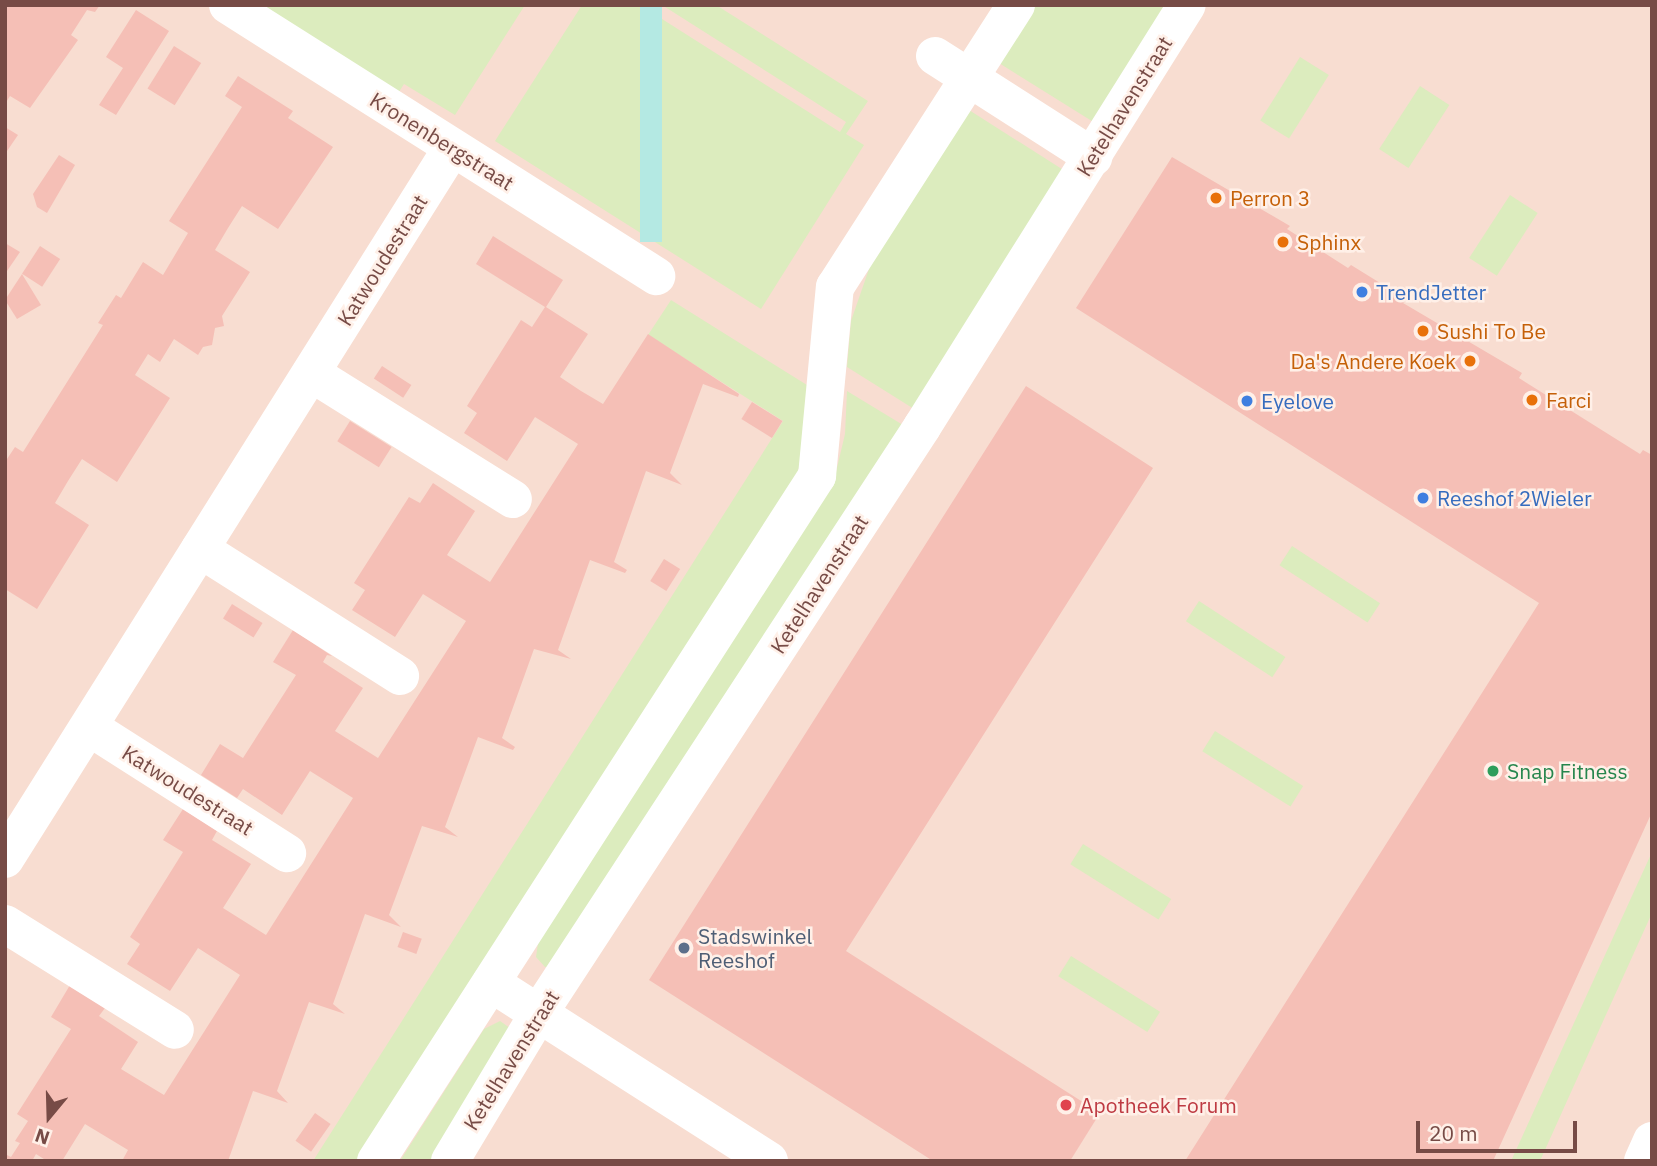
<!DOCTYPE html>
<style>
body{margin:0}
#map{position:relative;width:1657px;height:1166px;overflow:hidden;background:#feebe1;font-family:"IBM Plex Sans",sans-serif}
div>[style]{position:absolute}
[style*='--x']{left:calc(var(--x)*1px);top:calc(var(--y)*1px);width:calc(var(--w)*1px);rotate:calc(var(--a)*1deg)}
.residential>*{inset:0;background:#f8ddd1;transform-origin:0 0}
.green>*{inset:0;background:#dcecbe;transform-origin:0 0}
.water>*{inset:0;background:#b4e9e3;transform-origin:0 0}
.building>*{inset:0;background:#f5bfb6;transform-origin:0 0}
.minor>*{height:38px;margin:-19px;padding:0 19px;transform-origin:19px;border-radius:19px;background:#fff}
.dots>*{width:19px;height:19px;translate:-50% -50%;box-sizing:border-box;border:4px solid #fff0e8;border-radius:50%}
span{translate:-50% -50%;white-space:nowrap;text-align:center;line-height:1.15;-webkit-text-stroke:5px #fff0e8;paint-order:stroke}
.street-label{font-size:21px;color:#774b46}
.food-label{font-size:21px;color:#c56008}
.left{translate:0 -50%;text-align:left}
.right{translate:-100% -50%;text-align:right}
.shop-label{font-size:21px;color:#366cbe}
.leisure-label{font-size:21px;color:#27864d}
.service-label{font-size:21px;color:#4e5e75}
.health-label{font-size:21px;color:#be3a42}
.frame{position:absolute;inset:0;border:7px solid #774b46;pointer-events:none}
.north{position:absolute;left:14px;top:1082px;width:70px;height:70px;-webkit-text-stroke:5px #fff0e8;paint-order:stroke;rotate:199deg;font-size:19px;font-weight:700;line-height:28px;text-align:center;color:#774b46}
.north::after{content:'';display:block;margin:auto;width:24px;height:32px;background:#774b46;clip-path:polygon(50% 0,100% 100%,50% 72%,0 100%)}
.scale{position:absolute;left:1416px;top:1121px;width:161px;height:32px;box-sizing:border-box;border:4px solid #774b46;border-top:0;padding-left:9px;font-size:21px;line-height:24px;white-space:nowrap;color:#774b46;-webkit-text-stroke:5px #fff0e8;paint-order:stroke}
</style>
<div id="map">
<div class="residential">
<i style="left:5px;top:5px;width:1647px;height:1156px"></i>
</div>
<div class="green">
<i style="clip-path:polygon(255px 5px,525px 5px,455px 115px,404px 84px,397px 95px)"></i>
<i style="clip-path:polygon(582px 5px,640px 5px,840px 132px,846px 122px,662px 5px,716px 5px,868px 101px,846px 134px,864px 145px,761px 309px,495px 141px)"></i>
<i style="clip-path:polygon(1036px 5px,1169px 5px,1095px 123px,999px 63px)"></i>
<i style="left:1300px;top:57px;width:34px;height:75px;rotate:32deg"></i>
<i style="left:1420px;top:86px;width:35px;height:75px;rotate:33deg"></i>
<i style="clip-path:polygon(969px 110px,1065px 171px,914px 409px,847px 367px,851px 321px,870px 266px)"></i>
<i style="left:1510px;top:195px;width:33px;height:75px;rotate:33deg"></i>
<i style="clip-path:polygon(671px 300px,807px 385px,804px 446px,797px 476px,362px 1161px,313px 1161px,783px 421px,648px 335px)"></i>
<i style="clip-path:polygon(847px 391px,903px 425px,552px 967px,545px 967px,536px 957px,538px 943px,835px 476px,845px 434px)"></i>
<i style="left:1292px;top:546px;width:105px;height:23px;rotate:33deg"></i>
<i style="left:1199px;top:601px;width:103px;height:24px;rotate:33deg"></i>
<i style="left:1215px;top:731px;width:104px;height:24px;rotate:32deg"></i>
<i style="left:1083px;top:844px;width:104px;height:24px;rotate:32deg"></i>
<i style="clip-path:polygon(1652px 852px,1652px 913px,1567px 1101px,1540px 1161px,1511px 1161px)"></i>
<i style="left:1071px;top:956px;width:105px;height:24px;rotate:32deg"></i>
<i style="clip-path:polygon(500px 1021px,510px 1028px,436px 1161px,400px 1161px,484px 1029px)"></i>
</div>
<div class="water">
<i style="left:640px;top:5px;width:22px;height:237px"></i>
</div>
<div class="building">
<i style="clip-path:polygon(5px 5px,100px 5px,95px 12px,87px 10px,71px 35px,78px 40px,30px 108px,10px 96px,5px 104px)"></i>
<i style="clip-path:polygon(136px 10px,169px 31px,116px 115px,99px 105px,123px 68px,106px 57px)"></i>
<i style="left:174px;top:46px;width:32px;height:50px;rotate:32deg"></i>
<i style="clip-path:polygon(238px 76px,293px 111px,288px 118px,333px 147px,278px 229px,242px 206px,228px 228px,215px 250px,250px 272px,222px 316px,224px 326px,215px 328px,212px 345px,203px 347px,198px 355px,174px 339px,160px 362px,148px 354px,135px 375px,170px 398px,117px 482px,82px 459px,68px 481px,55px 503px,89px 525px,37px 609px,5px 589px,5px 462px,15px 447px,23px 452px,103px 325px,98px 323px,116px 295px,121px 298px,143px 262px,163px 275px,188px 233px,169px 221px,242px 107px,225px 96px)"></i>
<i style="clip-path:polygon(5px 127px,18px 135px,5px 154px)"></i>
<i style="clip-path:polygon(59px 155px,75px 165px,47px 213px,37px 207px,33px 194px)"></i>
<i style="clip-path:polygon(1172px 157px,1290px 226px,1287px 229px,1348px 268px,1351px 265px,1406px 299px,1403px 303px,1522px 373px,1519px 378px,1640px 454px,1643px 450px,1652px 455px,1652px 812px,1493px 1161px,1185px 1161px,1539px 603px,1076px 308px)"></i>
<i style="clip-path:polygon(493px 236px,563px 280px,546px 307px,588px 334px,560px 377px,581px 391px,603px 404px,648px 334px,739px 394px,738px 397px,703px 384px,670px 473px,682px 485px,646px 471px,614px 562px,627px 570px,625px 573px,590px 560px,558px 650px,571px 659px,534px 649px,502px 738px,515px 747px,513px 750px,478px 737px,445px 827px,458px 837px,422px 826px,389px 915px,401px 927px,365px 914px,333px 1004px,345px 1014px,309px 1002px,277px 1091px,288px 1103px,253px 1091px,228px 1161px,122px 1161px,128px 1150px,85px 1124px,62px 1161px,47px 1161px,36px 1154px,32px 1161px,5px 1161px,5px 1154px,11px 1157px,20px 1143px,15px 1141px,28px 1121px,17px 1114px,71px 1029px,51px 1017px,70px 985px,105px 1008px,99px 1016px,138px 1042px,121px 1069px,164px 1095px,240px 975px,198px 948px,170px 991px,127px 964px,140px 944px,130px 937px,183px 852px,163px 840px,183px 809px,217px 831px,212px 840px,251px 864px,223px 908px,266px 935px,353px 798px,310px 771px,282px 815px,243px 789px,237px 798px,201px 775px,220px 744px,243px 758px,296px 675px,273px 662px,293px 630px,332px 656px,327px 655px,323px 662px,363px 688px,335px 731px,378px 758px,466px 621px,423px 594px,395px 637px,352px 610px,365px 590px,354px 583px,409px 497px,420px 503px,433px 483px,475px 511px,447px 555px,490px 582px,578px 444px,535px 417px,507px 461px,464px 433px,477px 413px,467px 406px,521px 320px,532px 327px,545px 307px,476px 264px)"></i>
<i style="clip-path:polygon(5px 243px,20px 252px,5px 274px)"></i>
<i style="left:40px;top:246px;width:24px;height:33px;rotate:33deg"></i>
<i style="clip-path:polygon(22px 274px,41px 305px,17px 319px,5px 300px)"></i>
<i style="left:382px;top:366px;width:35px;height:15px;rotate:33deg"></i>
<i style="clip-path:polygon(1026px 386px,1153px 468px,846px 951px,1100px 1113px,1070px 1161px,933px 1161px,649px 980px)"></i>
<i style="left:752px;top:402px;width:36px;height:20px;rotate:32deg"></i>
<i style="left:350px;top:421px;width:49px;height:24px;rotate:32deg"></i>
<i style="left:664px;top:559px;width:19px;height:26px;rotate:32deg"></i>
<i style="left:232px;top:604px;width:36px;height:17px;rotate:32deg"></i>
<i style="left:403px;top:932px;width:20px;height:16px;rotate:20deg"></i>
<i style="left:315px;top:1113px;width:19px;height:34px;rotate:35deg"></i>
</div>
<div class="minor">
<i style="--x:228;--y:5;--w:507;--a:32.34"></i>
<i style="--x:935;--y:56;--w:188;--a:32.6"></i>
<i style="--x:311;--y:373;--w:238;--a:32"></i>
<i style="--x:200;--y:549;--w:237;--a:32.4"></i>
<i style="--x:89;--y:727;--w:235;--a:32.5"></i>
<i style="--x:5;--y:859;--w:840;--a:-57.84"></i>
<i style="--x:5;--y:924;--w:200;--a:31.9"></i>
<i style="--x:491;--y:983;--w:330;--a:32.6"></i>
<i style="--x:376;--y:1161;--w:815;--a:-57.23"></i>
<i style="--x:817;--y:476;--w:190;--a:-84.6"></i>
<i style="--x:835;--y:287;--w:335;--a:-57.3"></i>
<i style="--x:450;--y:1161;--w:173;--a:-59"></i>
<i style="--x:539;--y:1013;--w:700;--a:-56.83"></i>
<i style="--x:922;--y:427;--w:498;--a:-57.9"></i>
<i style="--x:1643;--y:1161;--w:22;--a:-66"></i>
</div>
<div class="dots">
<i style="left:1216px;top:198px;background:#e8710a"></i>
<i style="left:1283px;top:242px;background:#e8710a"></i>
<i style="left:1362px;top:292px;background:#3f7fe0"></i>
<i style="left:1423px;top:331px;background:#e8710a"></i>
<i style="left:1470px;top:361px;background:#e8710a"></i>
<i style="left:1532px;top:400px;background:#e8710a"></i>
<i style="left:1247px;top:401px;background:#3f7fe0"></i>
<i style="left:1423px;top:498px;background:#3f7fe0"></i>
<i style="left:1493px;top:771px;background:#2e9e5b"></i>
<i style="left:684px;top:948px;background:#5c6f8a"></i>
<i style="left:1066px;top:1105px;background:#e0444e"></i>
</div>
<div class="street-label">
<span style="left:1124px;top:106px;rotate:-58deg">Ketelhavenstraat</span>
<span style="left:442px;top:141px;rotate:32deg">Kronenbergstraat</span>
<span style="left:382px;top:260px;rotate:-58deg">Katwoudestraat</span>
<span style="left:819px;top:584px;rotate:-57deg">Ketelhavenstraat</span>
<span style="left:188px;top:790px;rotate:32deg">Katwoudestraat</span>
<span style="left:511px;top:1060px;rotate:-58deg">Ketelhavenstraat</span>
</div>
<div class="food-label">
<span class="left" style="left:1230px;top:198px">Perron 3</span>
<span class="left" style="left:1297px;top:242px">Sphinx</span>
<span class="left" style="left:1437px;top:331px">Sushi To Be</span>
<span class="right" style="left:1456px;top:361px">Da's Andere Koek</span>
<span class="left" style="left:1546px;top:400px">Farci</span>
</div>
<div class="shop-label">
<span class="left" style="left:1376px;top:292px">TrendJetter</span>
<span class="left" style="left:1261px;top:401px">Eyelove</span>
<span class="left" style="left:1437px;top:498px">Reeshof 2Wieler</span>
</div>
<div class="leisure-label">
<span class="left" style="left:1507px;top:771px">Snap Fitness</span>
</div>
<div class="service-label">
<span class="left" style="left:698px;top:948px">Stadswinkel<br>Reeshof</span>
</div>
<div class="health-label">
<span class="left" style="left:1080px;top:1105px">Apotheek Forum</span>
</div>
<div class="frame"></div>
<div class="north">N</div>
<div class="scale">20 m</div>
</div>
